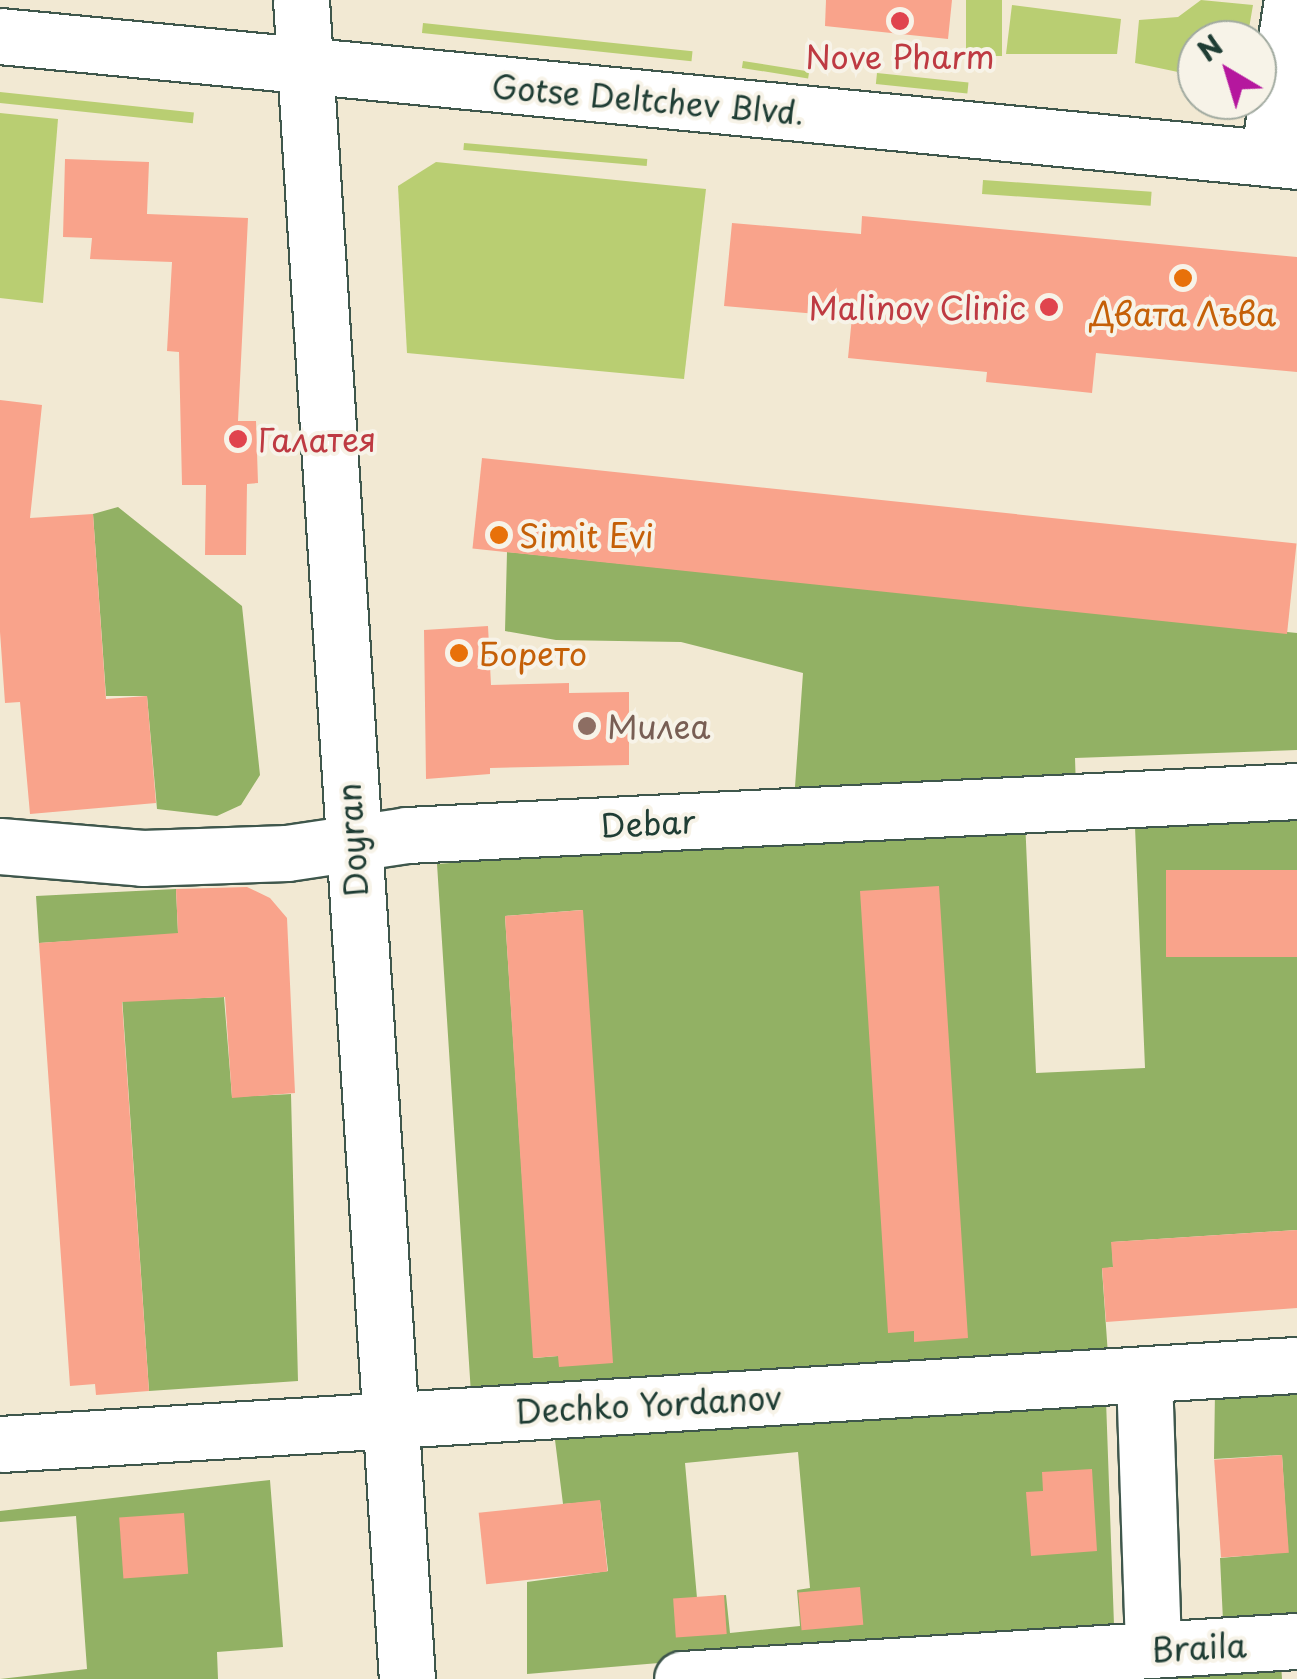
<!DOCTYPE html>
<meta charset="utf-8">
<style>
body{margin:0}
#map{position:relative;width:1297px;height:1679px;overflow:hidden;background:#f2e9d3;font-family:"Playpen Sans",sans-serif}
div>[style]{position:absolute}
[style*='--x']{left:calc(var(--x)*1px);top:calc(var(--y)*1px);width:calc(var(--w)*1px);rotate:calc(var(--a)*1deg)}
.green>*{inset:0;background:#b9ce72;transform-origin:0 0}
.forest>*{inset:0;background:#92b164}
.building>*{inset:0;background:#f9a38b;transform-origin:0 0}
.roads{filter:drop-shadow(2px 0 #3f574c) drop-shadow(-2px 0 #3f574c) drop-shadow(0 2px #3f574c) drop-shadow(0 -2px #3f574c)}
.minor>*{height:55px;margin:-27.5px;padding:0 27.5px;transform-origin:27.5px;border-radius:27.5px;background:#fff}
.dots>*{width:28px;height:28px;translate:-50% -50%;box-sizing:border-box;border:5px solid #f7f3e8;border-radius:50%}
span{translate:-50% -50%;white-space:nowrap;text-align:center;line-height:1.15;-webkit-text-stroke:8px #f7f3e8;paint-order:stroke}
.health-label{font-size:32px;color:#be3a42}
.right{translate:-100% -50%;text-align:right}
.left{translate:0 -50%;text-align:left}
.street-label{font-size:32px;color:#1f3d34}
.food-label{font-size:32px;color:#c56008}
.education-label{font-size:32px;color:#785e54}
.north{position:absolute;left:1177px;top:20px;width:100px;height:100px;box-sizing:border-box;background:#f7f3e8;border:2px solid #a1aaa0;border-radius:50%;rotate:322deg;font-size:28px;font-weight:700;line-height:40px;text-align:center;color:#1f3d34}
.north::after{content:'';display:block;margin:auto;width:35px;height:45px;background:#b5179e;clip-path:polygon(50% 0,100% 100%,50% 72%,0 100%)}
</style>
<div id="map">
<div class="green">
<i style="left:966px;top:0;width:36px;height:56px"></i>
<i style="clip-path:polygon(1201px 0,1253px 5px,1247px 40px,1197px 40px,1197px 76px,1135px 63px,1139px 20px,1178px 17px)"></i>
<i style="clip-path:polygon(1012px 5px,1121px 19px,1117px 54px,1006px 54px)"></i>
<i style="left:423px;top:23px;width:271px;height:10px;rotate:6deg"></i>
<i style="left:743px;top:61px;width:67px;height:7px;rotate:9deg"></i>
<i style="left:877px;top:73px;width:92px;height:11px;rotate:6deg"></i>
<i style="left:0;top:92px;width:195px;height:11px;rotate:6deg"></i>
<i style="clip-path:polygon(0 113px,58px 119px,43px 303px,0 298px)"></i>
<i style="left:464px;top:143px;width:184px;height:7px;rotate:5deg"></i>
<i style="clip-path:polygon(436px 162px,706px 189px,684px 379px,407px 353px,398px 186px)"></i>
<i style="left:983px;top:180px;width:169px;height:14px;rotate:4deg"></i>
</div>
<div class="forest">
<i style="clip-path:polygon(118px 507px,242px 606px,260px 775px,241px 805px,217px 816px,157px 809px,147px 696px,106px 696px,93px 514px)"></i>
<i style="clip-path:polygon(507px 552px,1297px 633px,1297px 750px,1075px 758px,1076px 789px,794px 801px,803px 673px,681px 642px,556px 640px,505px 631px)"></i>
<i style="clip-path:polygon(evenodd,1025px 819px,1036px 1073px,1145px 1068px,1135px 827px,1297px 819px,1297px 1230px,1112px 1242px,1113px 1267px,1102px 1269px,1108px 1355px,471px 1394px,437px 864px,1025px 819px,582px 910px,558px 1356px,534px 1358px,505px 916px,582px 910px)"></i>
<i style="clip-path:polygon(176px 889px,181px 999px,224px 997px,232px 1097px,291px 1094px,298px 1381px,149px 1391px,118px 938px,39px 943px,36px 896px)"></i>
<i style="clip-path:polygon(1297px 1387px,1297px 1614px,1223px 1621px,1220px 1558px,1288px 1552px,1282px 1455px,1214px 1459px,1215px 1391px)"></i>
<i style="clip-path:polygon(evenodd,1106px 1400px,1114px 1625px,527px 1674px,527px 1582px,608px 1571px,600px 1501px,563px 1504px,553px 1424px,1106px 1400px,798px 1452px,810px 1588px,797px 1590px,800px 1626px,730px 1633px,726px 1595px,697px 1598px,685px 1463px,798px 1452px)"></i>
<i style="clip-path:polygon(270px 1480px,283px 1647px,217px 1652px,218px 1679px,0 1679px,87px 1669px,76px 1516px,0 1522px,0 1511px)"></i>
<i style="clip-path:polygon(1281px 1663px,1282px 1679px,1125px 1679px)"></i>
</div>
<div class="building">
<i style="clip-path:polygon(826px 0,952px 0,948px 39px,825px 26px)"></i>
<i style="clip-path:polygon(65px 159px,149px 162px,147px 214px,248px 218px,238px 421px,256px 421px,258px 483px,247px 484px,246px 555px,205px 555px,206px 485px,182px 485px,179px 352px,167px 351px,172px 262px,90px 259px,92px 238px,63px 237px)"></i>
<i style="clip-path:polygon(862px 216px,1297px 257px,1297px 372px,1096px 353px,1092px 393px,986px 382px,987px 372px,848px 358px,852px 317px,724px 306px,732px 223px,861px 234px)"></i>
<i style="clip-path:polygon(0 400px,42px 405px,30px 518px,93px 514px,106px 699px,147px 696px,156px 803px,30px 814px,20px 702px,5px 703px,0 632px)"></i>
<i style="left:482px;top:458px;width:819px;height:91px;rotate:6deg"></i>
<i style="clip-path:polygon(488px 626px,491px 685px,569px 683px,569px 693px,629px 692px,629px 765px,490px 768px,490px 774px,426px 779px,424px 630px)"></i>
<i style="left:1297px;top:870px;width:87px;height:131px;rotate:90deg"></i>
<i style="clip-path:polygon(939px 886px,968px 1338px,914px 1342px,914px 1331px,888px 1333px,860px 891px)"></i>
<i style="clip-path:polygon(247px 887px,270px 898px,287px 918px,295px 1093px,232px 1098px,225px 997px,122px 1002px,149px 1391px,96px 1395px,95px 1384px,70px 1386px,39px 943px,178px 933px,176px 889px)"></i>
<i style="clip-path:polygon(583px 910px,613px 1363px,559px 1367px,558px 1356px,533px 1358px,505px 916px)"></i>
<i style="clip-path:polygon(1297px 1230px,1297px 1308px,1106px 1322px,1102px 1268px,1113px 1267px,1111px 1242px)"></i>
<i style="left:1282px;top:1455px;width:98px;height:68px;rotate:86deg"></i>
<i style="clip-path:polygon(1092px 1469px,1097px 1551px,1031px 1556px,1026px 1492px,1043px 1491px,1042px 1472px)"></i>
<i style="left:600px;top:1500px;width:72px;height:122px;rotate:84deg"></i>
<i style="left:184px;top:1513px;width:61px;height:65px;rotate:86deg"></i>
<i style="left:860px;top:1587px;width:38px;height:62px;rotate:85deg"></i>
<i style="left:724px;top:1595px;width:39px;height:51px;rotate:86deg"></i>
</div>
<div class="roads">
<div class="minor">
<i style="--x:301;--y:0;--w:1682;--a:86.39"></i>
<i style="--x:0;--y:36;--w:1303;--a:5.5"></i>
<i style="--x:1268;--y:158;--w:160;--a:-81.4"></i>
<i style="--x:0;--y:846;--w:143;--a:4.8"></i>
<i style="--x:142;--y:858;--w:145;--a:-2"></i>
<i style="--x:287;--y:853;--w:121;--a:-8.5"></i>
<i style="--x:407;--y:835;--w:891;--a:-2.83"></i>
<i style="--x:1144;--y:1375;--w:275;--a:88.1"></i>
<i style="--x:0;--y:1444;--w:1299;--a:-3.49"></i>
<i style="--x:682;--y:1679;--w:616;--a:-3.54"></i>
</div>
</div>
<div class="dots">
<i style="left:900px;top:21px;background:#e0444e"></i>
<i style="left:1183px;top:278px;background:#e8710a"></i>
<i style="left:1049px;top:307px;background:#e0444e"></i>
<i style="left:238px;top:439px;background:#e0444e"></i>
<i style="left:499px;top:535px;background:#e8710a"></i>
<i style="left:459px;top:653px;background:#e8710a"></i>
<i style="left:587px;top:726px;background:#8d6e63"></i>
</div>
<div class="health-label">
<span style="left:900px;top:56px">Nove Pharm</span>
<span class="right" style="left:1026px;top:307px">Malinov Clinic</span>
<span class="left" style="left:258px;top:439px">Галатея</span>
</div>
<div class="street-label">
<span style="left:648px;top:99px;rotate:5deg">Gotse Deltchev Blvd.</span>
<span style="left:648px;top:823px;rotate:-3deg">Debar</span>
<span style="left:352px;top:840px;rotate:-94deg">Doyran</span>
<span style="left:648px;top:1404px;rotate:-3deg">Dechko Yordanov</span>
<span style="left:1199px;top:1647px;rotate:-3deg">Braila</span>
</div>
<div class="food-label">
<span style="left:1183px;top:313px">Двата Лъва</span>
<span class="left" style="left:519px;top:535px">Simit Evi</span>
<span class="left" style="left:479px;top:653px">Борето</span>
</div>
<div class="education-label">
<span class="left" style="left:607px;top:726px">Милеа</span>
</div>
<div class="north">N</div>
</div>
